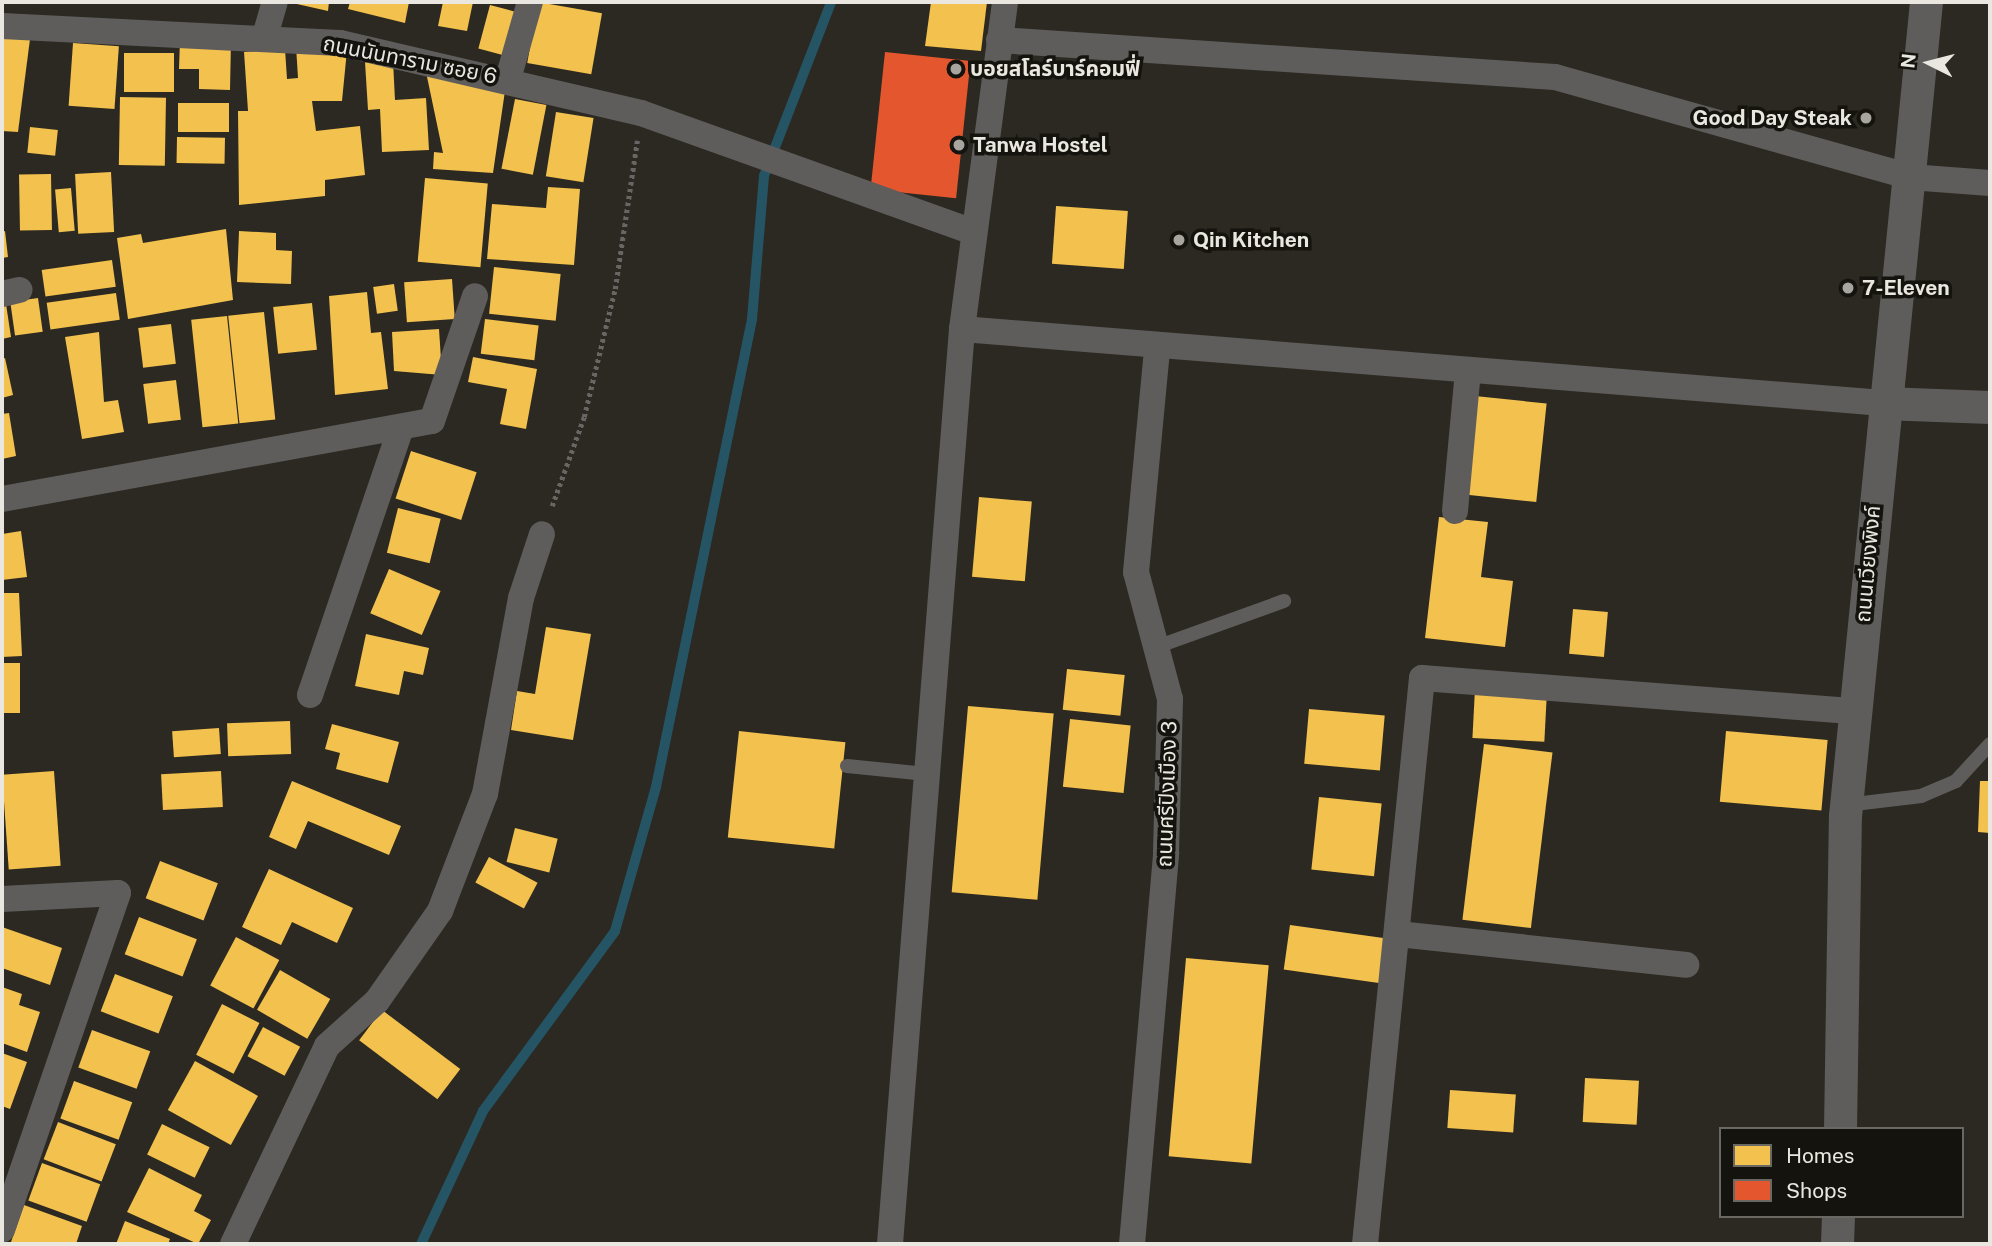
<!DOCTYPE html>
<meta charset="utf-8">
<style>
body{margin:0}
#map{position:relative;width:1992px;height:1246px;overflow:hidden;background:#2c2922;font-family:"Public Sans","Noto Sans Thai",sans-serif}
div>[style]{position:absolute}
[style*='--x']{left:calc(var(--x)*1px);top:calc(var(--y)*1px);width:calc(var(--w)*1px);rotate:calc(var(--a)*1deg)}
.homes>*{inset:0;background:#f2c14e;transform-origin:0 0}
.shops>*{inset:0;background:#e4572e;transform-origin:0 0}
.stream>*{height:10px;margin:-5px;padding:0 5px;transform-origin:5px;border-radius:5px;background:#255564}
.path>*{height:4.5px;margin-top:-2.25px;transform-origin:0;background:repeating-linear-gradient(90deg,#686664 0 3.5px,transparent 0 7px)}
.service>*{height:14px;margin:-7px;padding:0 7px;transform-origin:7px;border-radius:7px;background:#5f5d5b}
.minor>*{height:26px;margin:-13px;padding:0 13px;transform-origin:13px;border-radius:13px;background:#5f5d5b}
.tertiary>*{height:33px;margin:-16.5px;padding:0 16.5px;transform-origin:16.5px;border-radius:16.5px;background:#5f5d5b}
.dots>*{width:19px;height:19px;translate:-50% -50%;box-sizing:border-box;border:4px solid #15130e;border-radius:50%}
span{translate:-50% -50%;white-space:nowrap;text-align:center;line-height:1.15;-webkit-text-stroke:7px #15130e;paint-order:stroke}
.street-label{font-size:21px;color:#eae7e0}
.poi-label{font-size:21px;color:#eae7e0;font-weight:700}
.left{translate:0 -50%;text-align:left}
.right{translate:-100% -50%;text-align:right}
.frame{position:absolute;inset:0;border:4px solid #eae7e0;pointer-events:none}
.legend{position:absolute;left:1719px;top:1127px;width:245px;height:91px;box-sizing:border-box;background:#15130e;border:2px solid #6a6862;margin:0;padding:9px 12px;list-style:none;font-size:21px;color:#eae7e0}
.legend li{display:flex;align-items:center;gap:14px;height:35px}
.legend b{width:35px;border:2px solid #6a6862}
.north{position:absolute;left:1894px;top:28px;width:70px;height:70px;-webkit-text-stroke:5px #15130e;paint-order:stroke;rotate:276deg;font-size:19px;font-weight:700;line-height:28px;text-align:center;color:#eae7e0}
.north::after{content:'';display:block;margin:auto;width:24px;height:32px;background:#eae7e0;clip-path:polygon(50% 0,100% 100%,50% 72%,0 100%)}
</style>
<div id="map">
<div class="homes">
<i style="clip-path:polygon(288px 2px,329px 2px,328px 11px)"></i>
<i style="clip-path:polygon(350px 2px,409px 2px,405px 23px,348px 9px)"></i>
<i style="clip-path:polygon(443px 2px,473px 2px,467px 31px,438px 26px)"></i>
<i style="left:538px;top:2px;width:65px;height:62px;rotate:10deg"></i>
<i style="clip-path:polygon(931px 2px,987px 2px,981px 51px,925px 46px)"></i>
<i style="left:490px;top:5px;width:27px;height:45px;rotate:15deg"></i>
<i style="clip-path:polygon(2px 37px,30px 39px,18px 132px,2px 131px)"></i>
<i style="clip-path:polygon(180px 40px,231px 41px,230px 90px,199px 89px,199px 69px,179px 69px)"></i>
<i style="left:73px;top:43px;width:46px;height:63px;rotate:4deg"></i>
<i style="clip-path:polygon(296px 46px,347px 50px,342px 101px,312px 101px,316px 131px,360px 126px,365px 175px,325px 180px,325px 196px,239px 205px,238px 111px,248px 111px,244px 52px,285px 49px,287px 79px,298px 78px)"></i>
<i style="left:124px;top:53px;width:50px;height:39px"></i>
<i style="clip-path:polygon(393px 61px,395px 100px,426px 98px,429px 150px,382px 152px,380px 109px,368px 110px,365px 62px)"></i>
<i style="clip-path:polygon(426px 72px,505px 91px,493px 173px,433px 169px,434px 152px,443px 153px)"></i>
<i style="left:120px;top:97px;width:46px;height:68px;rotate:1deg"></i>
<i style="left:515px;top:99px;width:32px;height:71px;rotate:11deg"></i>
<i style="left:178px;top:103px;width:51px;height:29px"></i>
<i style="left:556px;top:112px;width:38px;height:65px;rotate:9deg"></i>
<i style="left:30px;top:127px;width:28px;height:26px;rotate:6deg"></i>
<i style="left:177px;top:137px;width:48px;height:26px;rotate:1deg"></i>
<i style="left:111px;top:172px;width:60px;height:36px;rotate:87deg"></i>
<i style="left:51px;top:174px;width:56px;height:32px;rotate:89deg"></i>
<i style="left:425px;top:178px;width:63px;height:84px;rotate:5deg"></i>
<i style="clip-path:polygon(548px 187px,580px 189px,574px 265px,487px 259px,492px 204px,546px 208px)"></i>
<i style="left:71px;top:188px;width:43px;height:16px;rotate:85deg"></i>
<i style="left:1056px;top:206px;width:72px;height:58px;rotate:4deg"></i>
<i style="clip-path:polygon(226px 229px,233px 300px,128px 319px,117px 238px,141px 234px,143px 243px)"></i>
<i style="clip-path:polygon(5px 231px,8px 257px,2px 258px,2px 232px)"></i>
<i style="clip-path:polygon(239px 231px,276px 233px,276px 250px,292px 251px,291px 284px,237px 282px)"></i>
<i style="left:112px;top:260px;width:27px;height:71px;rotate:82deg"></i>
<i style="left:494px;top:267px;width:67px;height:47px;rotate:6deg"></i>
<i style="left:452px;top:279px;width:40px;height:48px;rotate:86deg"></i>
<i style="left:394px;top:284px;width:27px;height:21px;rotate:82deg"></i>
<i style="clip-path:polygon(367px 292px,371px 333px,381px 332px,388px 389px,335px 395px,329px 296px)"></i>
<i style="left:116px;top:293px;width:27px;height:70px;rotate:82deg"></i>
<i style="left:38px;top:298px;width:34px;height:28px;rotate:82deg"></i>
<i style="left:312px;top:303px;width:47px;height:39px;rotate:84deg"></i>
<i style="clip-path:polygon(6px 304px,11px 337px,2px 339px,2px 305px)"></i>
<i style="left:264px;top:312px;width:108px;height:36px;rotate:84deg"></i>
<i style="left:227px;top:316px;width:108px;height:36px;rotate:84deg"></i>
<i style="left:485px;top:319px;width:54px;height:35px;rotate:7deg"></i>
<i style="left:171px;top:324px;width:40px;height:33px;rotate:83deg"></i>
<i style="clip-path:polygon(439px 329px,442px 375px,394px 371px,392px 332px)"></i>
<i style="clip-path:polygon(99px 332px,104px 402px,118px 400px,124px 432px,82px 439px,65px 337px)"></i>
<i style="clip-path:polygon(473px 357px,537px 369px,526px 429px,500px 424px,507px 389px,468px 382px)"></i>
<i style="clip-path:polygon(5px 358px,13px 395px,2px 398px,2px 359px)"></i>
<i style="left:176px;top:380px;width:40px;height:33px;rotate:83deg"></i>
<i style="left:1475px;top:396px;width:72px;height:99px;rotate:6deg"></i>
<i style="clip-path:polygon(9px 413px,16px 456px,2px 459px,2px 414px)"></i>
<i style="left:411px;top:451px;width:69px;height:50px;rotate:18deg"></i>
<i style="left:979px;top:497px;width:53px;height:80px;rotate:5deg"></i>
<i style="left:398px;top:508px;width:44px;height:46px;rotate:14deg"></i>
<i style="clip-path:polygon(1439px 517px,1488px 522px,1481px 577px,1513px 581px,1505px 647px,1425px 638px)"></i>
<i style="clip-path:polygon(21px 531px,27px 577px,2px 580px,2px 534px)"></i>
<i style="left:389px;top:569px;width:56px;height:48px;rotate:23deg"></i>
<i style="clip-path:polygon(2px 593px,19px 593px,22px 656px,2px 657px)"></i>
<i style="left:1573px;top:609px;width:35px;height:45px;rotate:5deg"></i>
<i style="clip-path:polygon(546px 627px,591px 634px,573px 740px,511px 730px,517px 691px,535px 694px)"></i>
<i style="clip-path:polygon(366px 634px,429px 648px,423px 675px,404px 671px,399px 695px,355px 686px)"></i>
<i style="left:2px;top:663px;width:18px;height:50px"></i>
<i style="left:1067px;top:669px;width:58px;height:41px;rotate:6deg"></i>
<i style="left:1475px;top:689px;width:72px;height:49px;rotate:3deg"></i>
<i style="left:968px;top:706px;width:86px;height:187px;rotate:5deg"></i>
<i style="left:1309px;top:709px;width:76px;height:55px;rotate:5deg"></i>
<i style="left:1070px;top:719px;width:61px;height:68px;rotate:6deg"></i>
<i style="left:290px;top:721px;width:33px;height:63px;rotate:88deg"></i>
<i style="clip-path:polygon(332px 724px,399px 742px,388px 783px,336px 769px,340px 753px,325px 749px)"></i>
<i style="left:219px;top:728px;width:26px;height:47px;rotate:86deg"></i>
<i style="left:739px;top:731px;width:107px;height:107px;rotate:6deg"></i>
<i style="left:1726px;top:731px;width:102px;height:71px;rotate:5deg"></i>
<i style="left:1484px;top:744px;width:69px;height:177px;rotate:7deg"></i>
<i style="left:54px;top:771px;width:95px;height:52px;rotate:86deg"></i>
<i style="left:221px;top:771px;width:36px;height:60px;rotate:87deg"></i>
<i style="clip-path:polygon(292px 781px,401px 826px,389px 855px,308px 821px,296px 849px,269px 837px)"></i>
<i style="clip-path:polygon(1980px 781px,1990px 781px,1990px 833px,1978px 832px)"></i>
<i style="left:1319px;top:797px;width:63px;height:73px;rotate:6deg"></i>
<i style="left:515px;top:828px;width:44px;height:35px;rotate:14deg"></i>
<i style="left:489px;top:857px;width:55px;height:29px;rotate:28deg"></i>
<i style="left:160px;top:861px;width:62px;height:40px;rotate:21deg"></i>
<i style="clip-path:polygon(269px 869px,353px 908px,337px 943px,292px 922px,281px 945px,242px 927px)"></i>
<i style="left:139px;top:917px;width:62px;height:40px;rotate:21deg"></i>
<i style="left:1290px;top:925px;width:96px;height:45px;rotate:8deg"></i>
<i style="clip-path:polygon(2px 927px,62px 948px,50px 985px,2px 968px)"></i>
<i style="left:236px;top:937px;width:49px;height:55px;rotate:28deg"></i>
<i style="left:1186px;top:958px;width:83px;height:199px;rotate:5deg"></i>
<i style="left:280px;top:970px;width:58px;height:46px;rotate:30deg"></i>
<i style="left:115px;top:974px;width:62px;height:40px;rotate:21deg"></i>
<i style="clip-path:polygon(2px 987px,22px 994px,19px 1005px,40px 1012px,27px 1052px,2px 1043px)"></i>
<i style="left:222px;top:1004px;width:42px;height:57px;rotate:27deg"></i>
<i style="left:382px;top:1010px;width:98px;height:38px;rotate:37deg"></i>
<i style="left:263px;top:1027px;width:42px;height:33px;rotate:28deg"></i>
<i style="left:92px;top:1030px;width:62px;height:40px;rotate:20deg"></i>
<i style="clip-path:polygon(2px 1053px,27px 1062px,10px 1109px,2px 1106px)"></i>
<i style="left:195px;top:1061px;width:72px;height:56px;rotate:29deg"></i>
<i style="left:1585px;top:1078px;width:54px;height:44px;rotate:3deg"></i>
<i style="left:74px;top:1081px;width:62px;height:40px;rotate:20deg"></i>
<i style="left:1450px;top:1090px;width:66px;height:38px;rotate:4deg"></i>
<i style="left:58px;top:1122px;width:62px;height:40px;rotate:21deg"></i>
<i style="left:162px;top:1124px;width:53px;height:34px;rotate:26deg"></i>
<i style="left:42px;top:1163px;width:62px;height:40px;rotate:20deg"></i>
<i style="clip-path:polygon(149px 1168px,202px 1195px,194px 1211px,211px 1220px,198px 1244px,127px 1212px)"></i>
<i style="clip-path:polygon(24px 1205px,82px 1226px,76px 1244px,11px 1242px)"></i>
<i style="clip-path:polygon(125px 1221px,170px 1239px,168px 1244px,116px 1244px)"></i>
</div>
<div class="shops">
<i style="left:885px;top:52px;width:86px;height:138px;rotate:6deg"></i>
</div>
<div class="stream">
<i style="--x:421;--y:1244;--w:147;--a:-65"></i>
<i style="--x:483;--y:1111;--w:223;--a:-53.7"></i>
<i style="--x:615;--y:931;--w:150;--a:-74.1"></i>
<i style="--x:656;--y:787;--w:478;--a:-78.4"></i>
<i style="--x:752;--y:319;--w:144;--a:-85.2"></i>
<i style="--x:764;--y:176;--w:186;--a:-68.9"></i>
</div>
<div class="path">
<i style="--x:552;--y:506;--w:95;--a:-70.2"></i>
<i style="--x:584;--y:417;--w:132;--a:-76.4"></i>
<i style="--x:615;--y:289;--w:150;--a:-81.5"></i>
</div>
<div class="service">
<i style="--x:1159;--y:646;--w:133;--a:-19.8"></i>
<i style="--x:847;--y:766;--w:80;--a:5.7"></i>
<i style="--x:1846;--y:805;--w:76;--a:-6.8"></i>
<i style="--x:1921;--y:796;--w:38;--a:-23"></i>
<i style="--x:1956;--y:781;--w:50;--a:-47.4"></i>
</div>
<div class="minor">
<i style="--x:2;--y:26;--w:338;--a:2.9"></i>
<i style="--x:340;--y:43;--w:309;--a:13.1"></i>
<i style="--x:641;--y:113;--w:350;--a:19.7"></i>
<i style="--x:265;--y:36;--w:35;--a:-74"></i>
<i style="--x:999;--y:40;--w:557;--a:3.81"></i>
<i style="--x:1555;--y:77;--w:369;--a:15.7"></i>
<i style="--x:1910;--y:177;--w:80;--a:4.3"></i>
<i style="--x:508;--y:79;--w:80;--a:-74.1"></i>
<i style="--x:2;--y:294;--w:18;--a:-13"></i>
<i style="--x:962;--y:329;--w:924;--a:4.59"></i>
<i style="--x:2;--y:499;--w:437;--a:-10.3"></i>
<i style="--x:432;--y:421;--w:132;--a:-71"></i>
<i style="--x:1455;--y:511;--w:140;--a:-84.7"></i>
<i style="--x:310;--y:695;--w:279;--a:-71.2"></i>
<i style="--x:2;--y:899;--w:116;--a:-3"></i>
<i style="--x:118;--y:893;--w:356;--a:109"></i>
<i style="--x:1398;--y:934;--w:290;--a:6.1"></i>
<i style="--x:233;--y:1244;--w:219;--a:-64.6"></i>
<i style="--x:327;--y:1046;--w:67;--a:-42"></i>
<i style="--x:377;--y:1001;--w:110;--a:-55"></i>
<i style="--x:440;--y:911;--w:125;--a:-69"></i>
<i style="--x:485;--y:794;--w:199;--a:-79.6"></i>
<i style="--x:521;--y:598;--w:67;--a:-71.8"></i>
<i style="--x:890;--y:1244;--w:918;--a:-85.5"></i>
<i style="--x:962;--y:329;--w:330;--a:-82.5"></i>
<i style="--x:1132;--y:1244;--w:393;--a:-85"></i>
<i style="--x:1166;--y:852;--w:153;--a:-88.5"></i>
<i style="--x:1170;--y:699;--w:131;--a:-105"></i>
<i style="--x:1136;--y:572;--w:224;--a:-84.6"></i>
<i style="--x:1365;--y:1244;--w:569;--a:-84.25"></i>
<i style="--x:1422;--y:678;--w:433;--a:4.4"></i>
</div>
<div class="tertiary">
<i style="--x:1883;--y:403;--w:107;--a:2.1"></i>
<i style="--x:1840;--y:1129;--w:313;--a:-89.1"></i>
<i style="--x:1845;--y:816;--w:818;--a:-84.32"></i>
<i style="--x:1837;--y:1244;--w:28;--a:-88"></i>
</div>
<div class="dots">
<i style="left:956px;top:69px;background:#a8a49e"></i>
<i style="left:1866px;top:118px;background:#a8a49e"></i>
<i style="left:959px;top:145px;background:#a8a49e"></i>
<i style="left:1179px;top:240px;background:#a8a49e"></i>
<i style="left:1848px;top:288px;background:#a8a49e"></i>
</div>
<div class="street-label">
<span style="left:410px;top:60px;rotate:11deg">ถนนนันทาราม ซอย 6</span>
<span style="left:1868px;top:564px;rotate:-85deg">ถนนเวียงพิงค์</span>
<span style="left:1167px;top:794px;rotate:-88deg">ถนนศรีปิงเมือง 3</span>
</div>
<div class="poi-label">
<span class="left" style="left:970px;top:69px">บอยสโลร์บาร์คอมฟี่</span>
<span class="right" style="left:1852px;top:118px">Good Day Steak</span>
<span class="left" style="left:973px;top:145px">Tanwa Hostel</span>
<span class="left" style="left:1193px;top:240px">Qin Kitchen</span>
<span class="left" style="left:1862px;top:288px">7-Eleven</span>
</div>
<div class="frame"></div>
<ul class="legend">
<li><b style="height:19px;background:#f2c14e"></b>Homes</li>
<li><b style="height:19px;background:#e4572e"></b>Shops</li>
</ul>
<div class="north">N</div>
</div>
